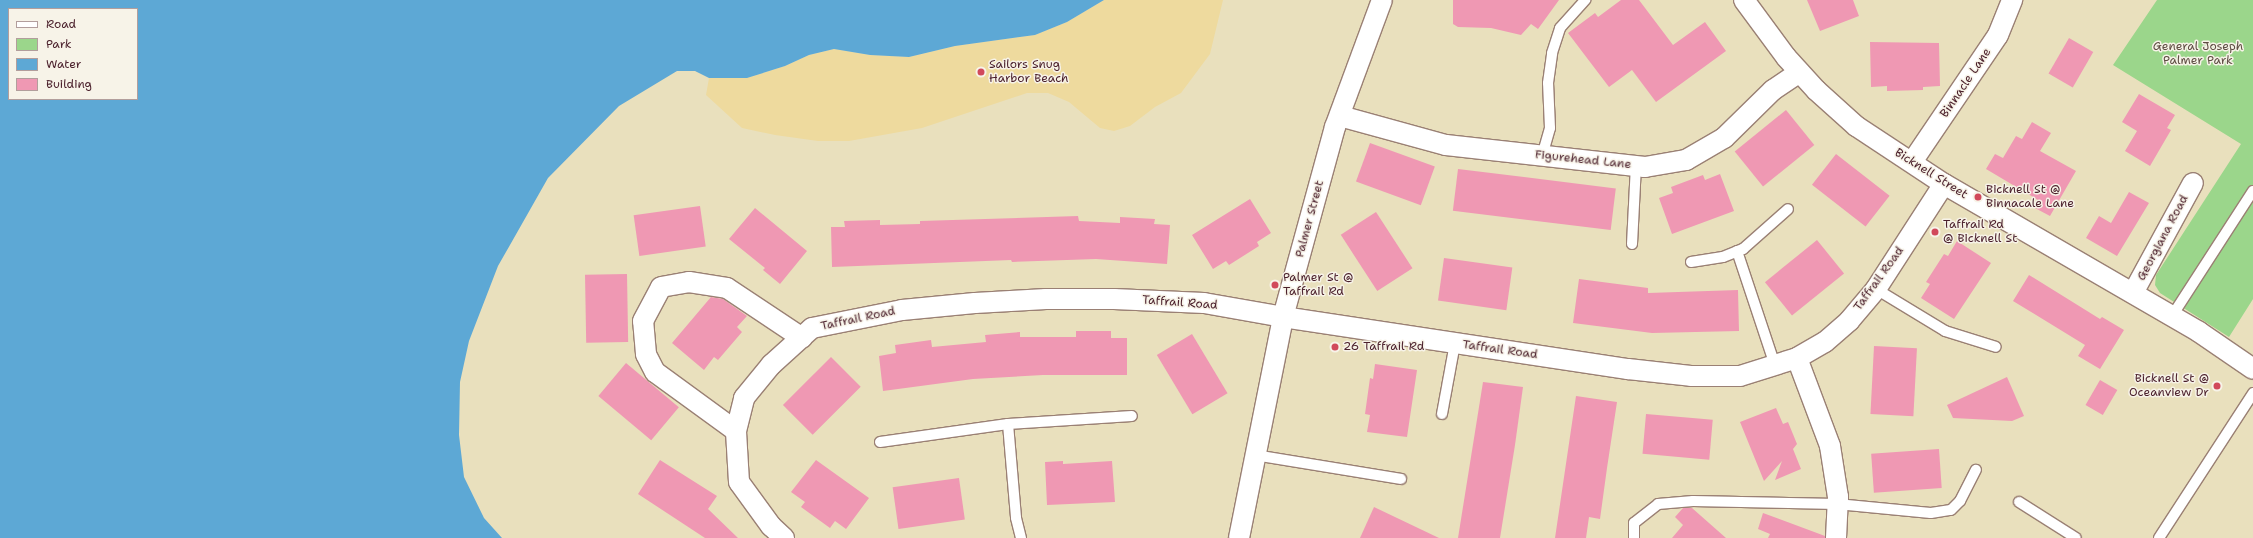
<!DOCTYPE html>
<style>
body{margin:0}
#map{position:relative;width:2253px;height:538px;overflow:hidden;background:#e9e0bd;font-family:"Shantell Sans",sans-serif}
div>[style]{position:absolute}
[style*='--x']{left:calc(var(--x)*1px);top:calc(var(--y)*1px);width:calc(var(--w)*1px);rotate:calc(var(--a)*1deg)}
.green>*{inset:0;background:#9bd68b}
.sand>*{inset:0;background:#eeda9e}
.water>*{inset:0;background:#5da8d5}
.building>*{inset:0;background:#ef98b3;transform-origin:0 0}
.roads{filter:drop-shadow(1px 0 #9a8074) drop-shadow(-1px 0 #9a8074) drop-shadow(0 1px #9a8074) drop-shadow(0 -1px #9a8074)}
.service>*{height:10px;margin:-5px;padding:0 5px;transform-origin:5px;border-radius:5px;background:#fff}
.minor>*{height:20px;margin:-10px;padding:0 10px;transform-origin:10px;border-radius:10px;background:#fff}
.dots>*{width:11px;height:11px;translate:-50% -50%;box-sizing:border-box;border:2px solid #f7f3e8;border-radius:50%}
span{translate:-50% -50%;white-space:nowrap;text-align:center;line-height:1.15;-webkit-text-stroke:3px #f7f3e8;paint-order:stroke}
.park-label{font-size:12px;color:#5e4d43}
.poi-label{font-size:12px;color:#4a1f2b}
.left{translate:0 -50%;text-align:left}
.right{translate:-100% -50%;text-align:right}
.street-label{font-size:12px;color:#4a1f2b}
.legend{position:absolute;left:8px;top:8px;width:130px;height:92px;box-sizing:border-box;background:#f7f3e8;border:1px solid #b29e9c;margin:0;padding:5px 7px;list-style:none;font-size:12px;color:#4a1f2b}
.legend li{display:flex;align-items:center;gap:8px;height:20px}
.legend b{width:20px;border:1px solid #b29e9c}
</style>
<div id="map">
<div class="green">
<i style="clip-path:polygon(2157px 0,2253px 0,2253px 299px,2229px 337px,2160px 293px,2155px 285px,2156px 275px,2241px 144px,2113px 65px)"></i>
</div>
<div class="sand">
<i style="clip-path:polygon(1104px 0,1223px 0,1210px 54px,1181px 93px,1155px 107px,1130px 126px,1114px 131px,1100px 128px,1069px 102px,1048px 93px,1027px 93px,922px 128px,849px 141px,818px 141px,775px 135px,742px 128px,706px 95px,709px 78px,747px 78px,785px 66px,809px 55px,834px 49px,870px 55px,909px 57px,955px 46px,1035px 35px,1067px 22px)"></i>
</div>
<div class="water">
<i style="clip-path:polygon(evenodd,0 0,1104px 0,1067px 22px,1035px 35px,955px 46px,909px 57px,870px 55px,834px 49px,809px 55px,785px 66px,747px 78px,709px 78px,695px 71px,677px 71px,619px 106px,548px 178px,498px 266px,469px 341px,460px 382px,459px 435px,464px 477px,484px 518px,502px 538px,0 538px,0 0,9px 9px,137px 9px,137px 99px,9px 99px,9px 9px)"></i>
</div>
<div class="building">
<i style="clip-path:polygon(1453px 0,1559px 0,1538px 29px,1531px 24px,1521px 35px,1491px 28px,1458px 27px,1453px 24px)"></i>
<i style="clip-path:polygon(1621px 0,1639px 0,1673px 45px,1705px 22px,1726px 51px,1656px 102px,1632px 70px,1609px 87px,1568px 33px,1595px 13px,1598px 17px)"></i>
<i style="clip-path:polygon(1807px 0,1853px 0,1859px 16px,1820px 31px)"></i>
<i style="left:2069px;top:38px;width:28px;height:41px;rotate:30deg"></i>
<i style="clip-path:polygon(1870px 42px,1939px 43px,1940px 86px,1923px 87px,1923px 90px,1887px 91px,1887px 86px,1871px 87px)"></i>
<i style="clip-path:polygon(2139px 94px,2175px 115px,2167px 128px,2171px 130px,2150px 166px,2125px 151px,2137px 131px,2122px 122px)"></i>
<i style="left:1786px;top:110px;width:45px;height:66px;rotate:51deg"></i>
<i style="clip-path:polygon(2032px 122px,2051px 133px,2040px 151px,2076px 171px,2050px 216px,2033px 207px,2038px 200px,1986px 169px,1995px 154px,2003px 158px,2016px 136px,2022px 139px)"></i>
<i style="left:1370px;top:143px;width:69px;height:41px;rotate:20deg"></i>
<i style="left:1836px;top:154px;width:68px;height:39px;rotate:38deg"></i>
<i style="left:1458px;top:169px;width:159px;height:42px;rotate:7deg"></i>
<i style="clip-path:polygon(1720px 174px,1734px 211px,1672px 234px,1659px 198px,1673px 193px,1671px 187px,1703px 175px,1705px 180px)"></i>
<i style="clip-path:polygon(2129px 192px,2149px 203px,2117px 256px,2086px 238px,2099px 216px,2111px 223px)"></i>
<i style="clip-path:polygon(1250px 199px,1271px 233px,1257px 242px,1259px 246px,1229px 265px,1226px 261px,1213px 269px,1192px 235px)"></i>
<i style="left:700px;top:206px;width:41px;height:67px;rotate:82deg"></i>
<i style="clip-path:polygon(755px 208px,807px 251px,780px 284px,763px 270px,765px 268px,729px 239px)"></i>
<i style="left:1376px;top:212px;width:67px;height:42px;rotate:57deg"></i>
<i style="clip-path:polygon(1078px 216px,1079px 221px,1120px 223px,1120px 217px,1155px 219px,1154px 224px,1170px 225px,1167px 264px,1096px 259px,1012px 262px,1011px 260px,832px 267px,831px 227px,845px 227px,844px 221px,880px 220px,880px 225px,920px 224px,920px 221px)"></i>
<i style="left:1817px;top:240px;width:43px;height:67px;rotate:51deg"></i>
<i style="clip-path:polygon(1957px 241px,1991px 263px,1954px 319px,1921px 298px,1930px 284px,1926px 282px,1944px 254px,1948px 256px)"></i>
<i style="left:1444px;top:258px;width:69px;height:43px;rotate:8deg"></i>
<i style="left:627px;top:274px;width:68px;height:42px;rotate:89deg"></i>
<i style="clip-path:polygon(2029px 275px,2100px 319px,2102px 317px,2124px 330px,2100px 369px,2078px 356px,2085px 345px,2013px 301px)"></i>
<i style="clip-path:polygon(1579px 279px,1648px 288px,1648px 293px,1738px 290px,1739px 331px,1652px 333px,1573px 323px)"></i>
<i style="clip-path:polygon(711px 297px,723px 299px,747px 316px,737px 327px,742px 332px,718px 360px,714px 357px,704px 370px,672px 343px)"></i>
<i style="clip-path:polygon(1076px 331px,1111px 331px,1111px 338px,1127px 338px,1127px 375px,1043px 375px,973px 379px,883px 391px,879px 356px,896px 353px,895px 345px,931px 340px,932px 347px,986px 342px,985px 335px,1020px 332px,1020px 337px,1076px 337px)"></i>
<i style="left:1192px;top:334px;width:69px;height:41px;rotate:59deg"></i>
<i style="left:1874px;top:346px;width:43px;height:68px;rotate:3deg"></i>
<i style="left:831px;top:357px;width:42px;height:68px;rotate:45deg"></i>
<i style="left:626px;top:363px;width:69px;height:43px;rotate:40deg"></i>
<i style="clip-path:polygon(1375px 364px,1417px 370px,1407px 437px,1367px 432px,1370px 415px,1365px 414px,1370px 378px,1373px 379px)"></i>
<i style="clip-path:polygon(2007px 377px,2024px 416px,2012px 421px,1953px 418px,1947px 405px)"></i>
<i style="left:2100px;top:380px;width:20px;height:29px;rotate:30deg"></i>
<i style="clip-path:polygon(1483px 382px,1523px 387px,1515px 445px,1500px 538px,1458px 538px)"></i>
<i style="clip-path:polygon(1576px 396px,1617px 402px,1607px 468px,1600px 519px,1589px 517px,1586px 538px,1555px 538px)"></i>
<i style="clip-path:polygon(1776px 408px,1783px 424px,1788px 422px,1797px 444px,1793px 449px,1801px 469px,1775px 480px,1782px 461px,1764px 481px,1740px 422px)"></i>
<i style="left:1646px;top:414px;width:67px;height:40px;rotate:5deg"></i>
<i style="left:1939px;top:449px;width:39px;height:68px;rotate:86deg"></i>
<i style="clip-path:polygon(660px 460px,717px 496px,708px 509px,738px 538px,705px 538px,638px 494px)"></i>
<i style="clip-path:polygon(816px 460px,869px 498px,846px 529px,835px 521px,830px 528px,801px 507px,805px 502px,791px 492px)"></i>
<i style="clip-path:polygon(1063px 461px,1063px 464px,1112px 461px,1115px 502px,1047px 505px,1045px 462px)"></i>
<i style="left:959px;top:478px;width:42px;height:67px;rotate:82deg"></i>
<i style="clip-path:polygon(1374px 507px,1439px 538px,1360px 538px)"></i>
<i style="clip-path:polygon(1683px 508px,1692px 508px,1726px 538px,1672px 538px,1683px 525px,1675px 517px)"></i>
<i style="clip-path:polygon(1763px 513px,1825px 536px,1825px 538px,1768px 538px,1770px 534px,1758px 529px)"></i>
</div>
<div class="roads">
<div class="service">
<i style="--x:1542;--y:156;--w:29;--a:-74"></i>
<i style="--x:1550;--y:128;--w:45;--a:-92.5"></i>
<i style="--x:1548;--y:83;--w:30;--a:-82"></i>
<i style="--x:1552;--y:53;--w:26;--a:-72"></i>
<i style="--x:1560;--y:28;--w:38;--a:-48"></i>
<i style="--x:1632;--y:244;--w:78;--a:-87.1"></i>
<i style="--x:1737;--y:251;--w:120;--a:71.6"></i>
<i style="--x:1691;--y:262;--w:32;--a:-9"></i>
<i style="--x:1723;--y:257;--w:22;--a:-22"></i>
<i style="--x:1743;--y:249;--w:60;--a:-41.6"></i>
<i style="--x:1876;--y:289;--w:81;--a:31.3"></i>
<i style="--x:1945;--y:331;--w:53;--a:17.4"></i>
<i style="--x:2172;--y:316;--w:149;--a:-57.1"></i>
<i style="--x:1442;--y:414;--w:72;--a:-79.6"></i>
<i style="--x:1008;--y:424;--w:94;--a:85.1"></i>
<i style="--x:1016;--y:518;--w:21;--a:76"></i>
<i style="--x:880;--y:442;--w:129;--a:-8"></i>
<i style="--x:1008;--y:424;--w:124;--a:-3.7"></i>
<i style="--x:1255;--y:455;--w:148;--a:9.3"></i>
<i style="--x:2019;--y:502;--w:67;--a:32.3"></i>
<i style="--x:1634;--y:538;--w:15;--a:-90"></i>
<i style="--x:1634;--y:523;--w:31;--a:-38"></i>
<i style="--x:1658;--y:504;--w:35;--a:-5"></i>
<i style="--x:1693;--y:501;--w:144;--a:1.2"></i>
<i style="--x:1837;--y:504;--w:94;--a:5.5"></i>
<i style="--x:1931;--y:513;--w:20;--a:-9"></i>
<i style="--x:1951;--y:510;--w:13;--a:-45"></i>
<i style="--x:1960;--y:501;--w:35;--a:-63"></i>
<i style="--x:2159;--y:538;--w:173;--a:-57"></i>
</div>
<div class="minor">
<i style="--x:1744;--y:0;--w:71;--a:53.6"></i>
<i style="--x:1786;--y:57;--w:45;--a:47.7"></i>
<i style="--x:1816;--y:90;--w:54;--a:42"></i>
<i style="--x:1856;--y:126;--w:105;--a:33.4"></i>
<i style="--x:1944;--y:184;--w:295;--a:30.1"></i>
<i style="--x:2199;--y:332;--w:65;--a:34.4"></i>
<i style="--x:1340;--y:116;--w:110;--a:15.3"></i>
<i style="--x:1446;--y:145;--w:200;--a:6.3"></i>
<i style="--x:1645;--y:167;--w:42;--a:-9.7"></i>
<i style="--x:1686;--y:160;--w:44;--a:-30.1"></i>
<i style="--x:1724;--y:138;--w:69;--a:-44.4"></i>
<i style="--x:1773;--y:90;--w:32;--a:-34"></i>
<i style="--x:1912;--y:162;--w:153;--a:-55.9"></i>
<i style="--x:1998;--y:35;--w:38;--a:-68"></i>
<i style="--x:2133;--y:293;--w:125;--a:-61.4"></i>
<i style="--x:1797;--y:358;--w:94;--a:69.4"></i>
<i style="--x:1830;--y:446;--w:52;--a:81.1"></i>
<i style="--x:1838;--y:497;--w:41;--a:92.8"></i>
<i style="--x:736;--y:431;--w:100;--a:-143.9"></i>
<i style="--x:655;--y:372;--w:20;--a:-117"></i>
<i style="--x:646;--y:354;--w:33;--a:-95"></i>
<i style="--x:643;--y:321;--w:38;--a:-62"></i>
<i style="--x:661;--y:287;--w:28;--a:-10"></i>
<i style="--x:689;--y:282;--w:38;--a:9"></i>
<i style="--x:727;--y:288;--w:90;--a:33.7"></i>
<i style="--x:784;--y:538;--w:18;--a:-137"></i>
<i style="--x:771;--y:526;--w:54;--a:-126"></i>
<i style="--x:739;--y:482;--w:51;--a:-93.4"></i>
<i style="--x:736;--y:431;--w:34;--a:-76"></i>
<i style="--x:744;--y:398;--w:43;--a:-50.7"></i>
<i style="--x:771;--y:365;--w:55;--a:-42.1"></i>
<i style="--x:812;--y:328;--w:92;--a:-11.3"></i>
<i style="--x:902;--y:310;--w:73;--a:-5.5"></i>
<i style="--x:975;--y:303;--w:71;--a:-3.2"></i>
<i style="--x:1046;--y:299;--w:68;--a:0"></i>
<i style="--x:1114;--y:299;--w:90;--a:2.5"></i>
<i style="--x:1204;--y:303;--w:80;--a:10"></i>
<i style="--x:1283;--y:317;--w:349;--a:8.6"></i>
<i style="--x:1628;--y:369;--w:63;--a:6.3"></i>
<i style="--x:1691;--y:376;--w:49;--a:0"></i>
<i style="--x:1740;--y:376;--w:60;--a:-17.5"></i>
<i style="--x:1797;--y:358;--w:32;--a:-30"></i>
<i style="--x:1825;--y:342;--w:32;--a:-41"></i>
<i style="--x:1849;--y:321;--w:42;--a:-49.8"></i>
<i style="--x:1876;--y:289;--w:125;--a:-57.1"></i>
<i style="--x:1239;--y:538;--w:225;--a:-78.7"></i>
<i style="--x:1283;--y:317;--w:197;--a:-74.7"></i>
<i style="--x:1335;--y:127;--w:135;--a:-69.7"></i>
</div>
</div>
<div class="dots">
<i style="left:981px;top:72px;background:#d1495b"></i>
<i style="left:1978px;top:197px;background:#d1495b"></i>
<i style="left:1935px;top:232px;background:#d1495b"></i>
<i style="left:1275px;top:285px;background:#d1495b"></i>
<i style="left:1335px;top:347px;background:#d1495b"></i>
<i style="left:2217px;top:386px;background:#d1495b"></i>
</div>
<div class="park-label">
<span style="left:2198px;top:54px">General Joseph<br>Palmer Park</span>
</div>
<div class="poi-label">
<span class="left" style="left:989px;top:72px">Sailors Snug<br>Harbor Beach</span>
<span class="left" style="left:1986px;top:197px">Bicknell St @<br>Binnacale Lane</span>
<span class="left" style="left:1943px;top:232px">Taffrail Rd<br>@ Bicknell St</span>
<span class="left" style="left:1283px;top:285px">Palmer St @<br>Taffrail Rd</span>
<span class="left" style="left:1343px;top:347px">26 Taffrail Rd</span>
<span class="right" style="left:2209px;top:386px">Bicknell St @<br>Oceanview Dr</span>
</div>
<div class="street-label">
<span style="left:1966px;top:83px;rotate:-56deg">Binnacle Lane</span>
<span style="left:1583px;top:160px;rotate:6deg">Figurehead Lane</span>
<span style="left:1931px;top:174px;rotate:32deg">Bicknell Street</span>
<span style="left:1310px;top:219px;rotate:-75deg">Palmer Street</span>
<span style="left:2163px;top:238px;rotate:-62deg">Georgiana Road</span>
<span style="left:1879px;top:279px;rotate:-54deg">Taffrail Road</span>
<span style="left:1180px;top:303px;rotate:4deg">Taffrail Road</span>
<span style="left:858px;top:319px;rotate:-12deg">Taffrail Road</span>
<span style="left:1500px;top:350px;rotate:8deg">Taffrail Road</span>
</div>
<ul class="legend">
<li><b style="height:5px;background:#fff"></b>Road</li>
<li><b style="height:11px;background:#9bd68b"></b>Park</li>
<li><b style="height:11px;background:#5da8d5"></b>Water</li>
<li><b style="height:11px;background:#ef98b3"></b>Building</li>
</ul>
</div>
